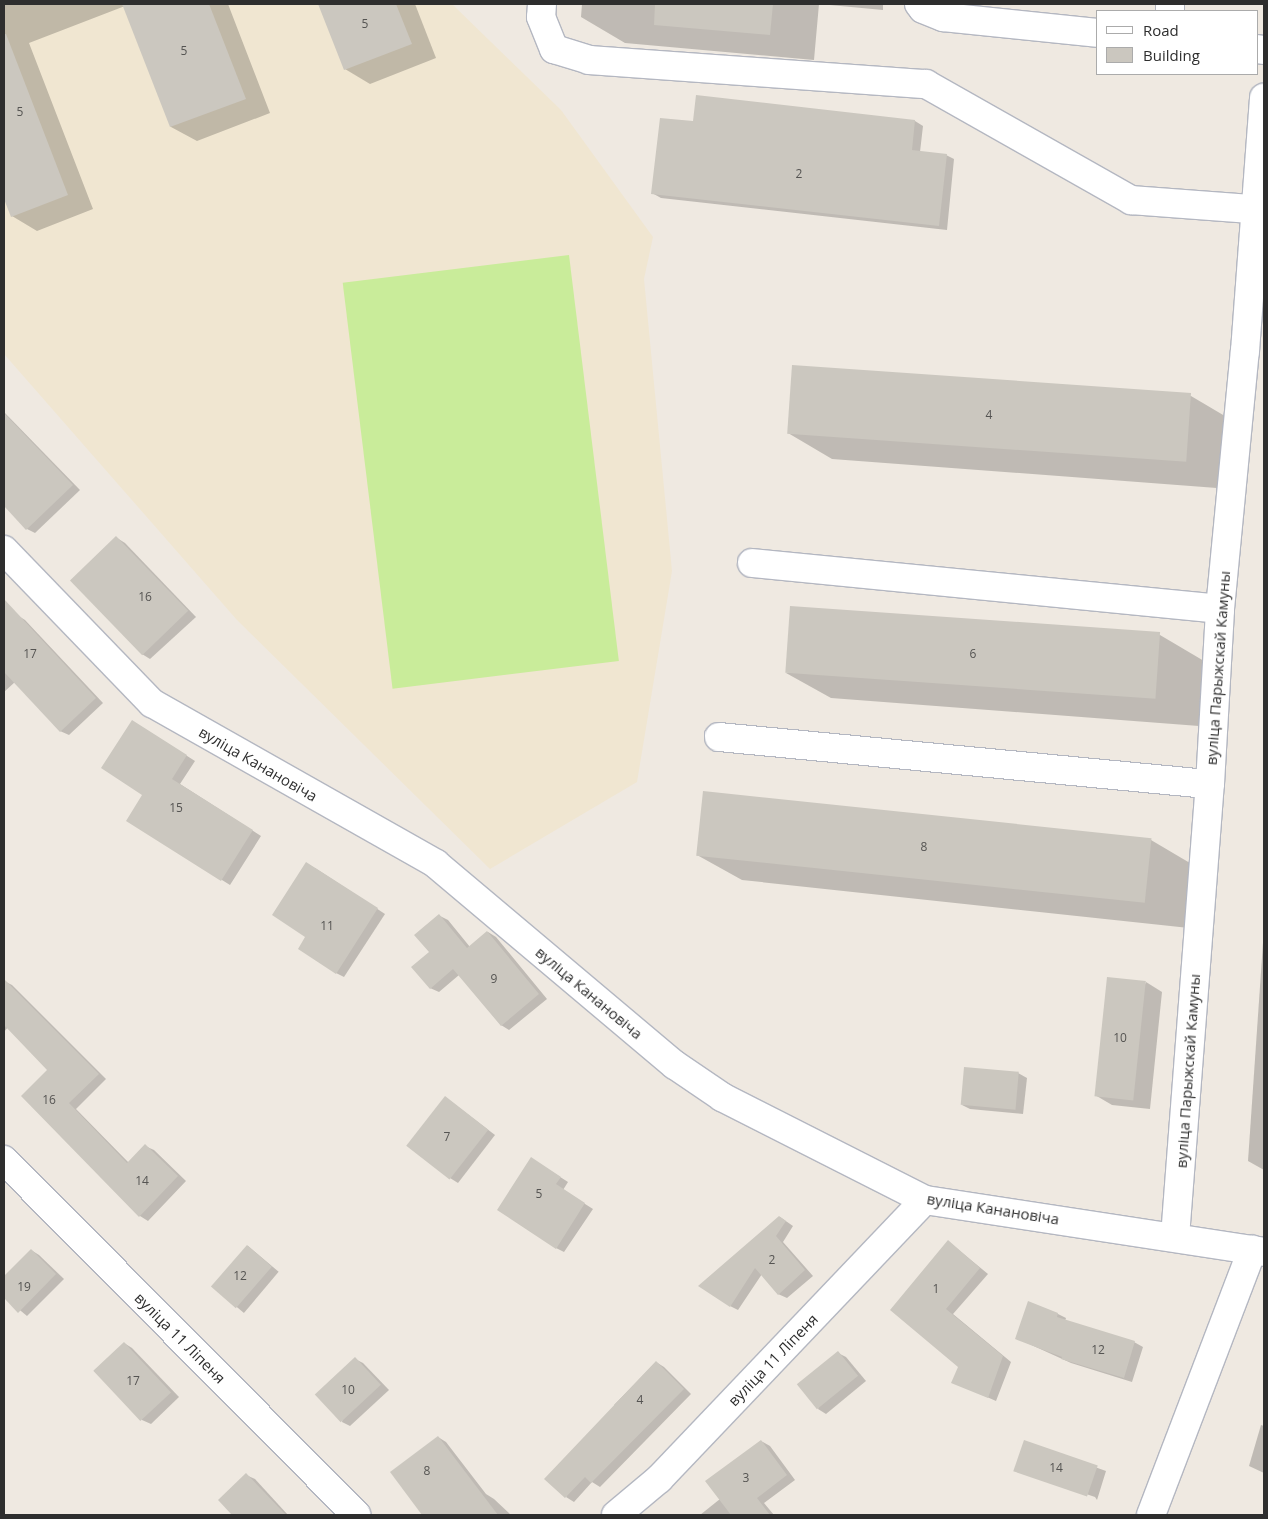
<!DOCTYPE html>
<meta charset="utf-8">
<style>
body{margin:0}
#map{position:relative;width:1268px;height:1519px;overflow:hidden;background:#efe9e1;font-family:"Open Sans",sans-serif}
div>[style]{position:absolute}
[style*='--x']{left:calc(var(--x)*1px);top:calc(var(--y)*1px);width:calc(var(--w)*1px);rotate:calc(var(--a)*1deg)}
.education>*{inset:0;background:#f0e6d1}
.pitch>*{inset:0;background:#c9ec9a;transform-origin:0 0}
.shadow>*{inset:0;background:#0003;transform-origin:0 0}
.building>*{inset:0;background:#cbc7bf;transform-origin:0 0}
.roads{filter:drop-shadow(1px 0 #b4b7c1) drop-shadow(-1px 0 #b4b7c1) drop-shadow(0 1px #b4b7c1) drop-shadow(0 -1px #b4b7c1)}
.minor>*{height:28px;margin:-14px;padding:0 14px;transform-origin:14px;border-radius:14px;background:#fff}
span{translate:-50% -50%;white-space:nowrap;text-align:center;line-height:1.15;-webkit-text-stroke:4px #fff;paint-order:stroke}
.number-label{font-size:12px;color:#555452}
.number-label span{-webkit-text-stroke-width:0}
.street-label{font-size:15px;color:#2e2e2e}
.frame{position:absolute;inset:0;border:5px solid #2e2e2e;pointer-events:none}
.legend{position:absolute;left:1096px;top:10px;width:162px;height:65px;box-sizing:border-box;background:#fff;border:1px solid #ababab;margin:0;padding:6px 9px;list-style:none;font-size:15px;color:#2e2e2e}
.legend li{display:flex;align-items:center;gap:10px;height:25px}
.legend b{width:25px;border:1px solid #ababab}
</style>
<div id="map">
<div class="education">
<i style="clip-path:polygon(4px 4px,452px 4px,561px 110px,653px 237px,644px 279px,672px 571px,637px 782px,490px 869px,237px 620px,4px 354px)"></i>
</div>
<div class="pitch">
<i style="left:569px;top:255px;width:409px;height:228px;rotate:83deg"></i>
</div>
<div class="shadow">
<i style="clip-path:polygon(4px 4px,228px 4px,270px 113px,197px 141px,171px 127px,125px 6px,29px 43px,93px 209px,37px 231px,12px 216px,4px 195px)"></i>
<i style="clip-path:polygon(319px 4px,415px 4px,436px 58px,370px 84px,345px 69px)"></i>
<i style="clip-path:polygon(582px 4px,883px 4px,883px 10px,819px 4px,814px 60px,625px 43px,581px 17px)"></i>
<i style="clip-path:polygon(697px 97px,915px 121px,923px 126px,920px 152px,946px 155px,954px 159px,947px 230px,661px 198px,652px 193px,694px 123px)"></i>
<i style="clip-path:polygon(1191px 396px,1235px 422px,1230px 489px,832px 459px,788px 433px)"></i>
<i style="clip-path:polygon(4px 412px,80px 490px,35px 533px,27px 529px,4px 504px)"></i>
<i style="clip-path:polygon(117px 538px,125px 543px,196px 617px,150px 659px,142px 654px,72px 581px)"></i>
<i style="clip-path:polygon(17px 615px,25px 620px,103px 703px,69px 735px,60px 731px,15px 682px,4px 692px,4px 628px)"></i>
<i style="clip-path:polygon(1160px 635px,1204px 661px,1199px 726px,831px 698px,786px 673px)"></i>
<i style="clip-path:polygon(140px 726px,195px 761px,180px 784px,261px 836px,230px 885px,222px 880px,144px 794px)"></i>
<i style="clip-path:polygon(704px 792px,1151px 840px,1195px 866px,1189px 928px,742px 880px,697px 855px)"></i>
<i style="clip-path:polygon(315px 868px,385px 914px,344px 977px,336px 973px,307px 937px)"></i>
<i style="clip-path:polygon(440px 916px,448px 920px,470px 947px,488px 932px,496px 937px,547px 999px,509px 1030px,501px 1025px,459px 975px,439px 992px,430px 988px,430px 952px)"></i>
<i style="clip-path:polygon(1264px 928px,1264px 1170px,1248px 1161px)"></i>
<i style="clip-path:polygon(4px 981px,12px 985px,106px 1079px,76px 1109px,129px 1163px,145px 1146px,154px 1150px,186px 1181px,148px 1221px,140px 1216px,23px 1096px,49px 1070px,8px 1027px,4px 1032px)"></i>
<i style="clip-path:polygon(1146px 982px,1162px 992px,1150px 1109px,1112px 1105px,1095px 1095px)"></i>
<i style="clip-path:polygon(1018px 1073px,1027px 1078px,1023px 1114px,970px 1109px,962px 1105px)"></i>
<i style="clip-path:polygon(445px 1097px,495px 1135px,458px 1183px,450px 1178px)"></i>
<i style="clip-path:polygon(540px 1164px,568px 1182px,563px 1190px,593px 1209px,564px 1252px,556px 1248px)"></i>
<i style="clip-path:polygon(780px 1217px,793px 1226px,783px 1242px,813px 1276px,787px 1298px,778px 1294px,762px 1274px,738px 1310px,730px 1306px)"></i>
<i style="clip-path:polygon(949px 1242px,988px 1274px,953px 1314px,1011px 1362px,996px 1401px,953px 1382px,959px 1366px,892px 1310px)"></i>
<i style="left:248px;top:1246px;width:40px;height:54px;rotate:40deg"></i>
<i style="clip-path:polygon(31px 1250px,39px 1255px,64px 1279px,27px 1316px,4px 1297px,4px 1278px)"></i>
<i style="clip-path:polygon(1029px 1303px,1058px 1314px,1066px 1318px,1065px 1321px,1134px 1342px,1143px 1347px,1132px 1382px,1071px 1363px,1016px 1338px)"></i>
<i style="clip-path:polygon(124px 1343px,132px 1348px,179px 1397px,151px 1424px,142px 1420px)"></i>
<i style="clip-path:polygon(838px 1353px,846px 1357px,866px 1381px,826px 1414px,818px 1409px)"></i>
<i style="clip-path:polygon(355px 1359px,363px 1363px,389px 1390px,350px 1426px,342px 1422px)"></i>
<i style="clip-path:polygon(656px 1362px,664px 1367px,691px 1394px,600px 1487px,592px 1482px,574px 1502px,566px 1497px,615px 1406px,614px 1405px)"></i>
<i style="clip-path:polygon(1261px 1425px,1264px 1426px,1264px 1473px,1249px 1466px)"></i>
<i style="clip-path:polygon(438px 1437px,446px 1442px,486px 1494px,494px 1499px,511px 1515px,424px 1515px,392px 1472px)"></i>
<i style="clip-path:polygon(761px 1441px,770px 1446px,795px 1480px,764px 1503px,774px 1515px,700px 1515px,720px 1499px)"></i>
<i style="clip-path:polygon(1025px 1442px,1106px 1471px,1097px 1500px,1095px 1497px,1015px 1470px)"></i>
<i style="clip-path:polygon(246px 1475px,255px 1479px,288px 1515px,233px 1515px,219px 1500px)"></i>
</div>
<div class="building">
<i style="clip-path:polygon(122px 4px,209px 4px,246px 99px,170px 127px)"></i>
<i style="clip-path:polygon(318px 4px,396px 4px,412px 44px,344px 70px)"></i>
<i style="clip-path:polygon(655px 4px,773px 4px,770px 35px,654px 25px)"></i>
<i style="clip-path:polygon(4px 34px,6px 34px,68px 195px,11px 217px,4px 199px)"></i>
<i style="clip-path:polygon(696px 95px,915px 120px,912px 150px,947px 154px,939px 226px,651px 194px,660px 118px,693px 121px)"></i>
<i style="left:792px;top:365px;width:400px;height:69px;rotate:4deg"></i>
<i style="clip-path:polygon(4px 413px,73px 485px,26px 530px,4px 506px)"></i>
<i style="left:116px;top:536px;width:104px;height:64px;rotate:46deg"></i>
<i style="clip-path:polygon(4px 599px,96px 698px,60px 732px,4px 672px)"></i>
<i style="left:790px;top:606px;width:371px;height:67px;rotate:4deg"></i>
<i style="clip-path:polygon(132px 720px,187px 755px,172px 779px,253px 830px,221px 881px,126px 821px,142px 795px,101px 768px)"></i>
<i style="left:703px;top:791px;width:451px;height:65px;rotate:6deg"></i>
<i style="clip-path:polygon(306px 862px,378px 908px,336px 974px,298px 949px,305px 937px,272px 915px)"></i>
<i style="clip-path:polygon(439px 914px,467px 948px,487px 931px,539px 994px,501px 1026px,453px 969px,430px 989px,411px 967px,429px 952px,414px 935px)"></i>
<i style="left:1107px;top:977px;width:39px;height:120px;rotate:6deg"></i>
<i style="clip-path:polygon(4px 979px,99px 1074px,69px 1103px,127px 1163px,145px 1144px,178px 1176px,139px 1217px,21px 1096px,47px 1070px,4px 1025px)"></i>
<i style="left:964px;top:1067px;width:55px;height:38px;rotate:5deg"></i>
<i style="left:445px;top:1096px;width:55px;height:63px;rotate:38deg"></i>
<i style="clip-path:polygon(531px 1157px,561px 1177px,556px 1184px,585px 1203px,556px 1249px,497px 1210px)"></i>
<i style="clip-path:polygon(779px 1216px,786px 1221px,776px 1236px,805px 1270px,778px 1295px,755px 1268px,730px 1307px,698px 1286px)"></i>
<i style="clip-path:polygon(948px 1240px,980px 1268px,946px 1309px,1003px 1356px,988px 1398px,951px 1383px,958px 1367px,890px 1310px)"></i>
<i style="left:247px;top:1245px;width:33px;height:55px;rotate:41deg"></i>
<i style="clip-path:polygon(31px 1249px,56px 1274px,18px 1313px,4px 1298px,4px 1276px)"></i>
<i style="clip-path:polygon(1028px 1301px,1058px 1313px,1057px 1317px,1135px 1341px,1124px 1378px,1061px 1359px,1062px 1357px,1015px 1339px)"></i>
<i style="left:124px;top:1342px;width:69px;height:42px;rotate:47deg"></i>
<i style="left:838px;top:1351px;width:32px;height:53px;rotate:51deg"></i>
<i style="left:355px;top:1357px;width:38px;height:55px;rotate:47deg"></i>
<i style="clip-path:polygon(656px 1361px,684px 1389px,591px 1483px,585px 1477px,565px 1498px,544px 1479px)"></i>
<i style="clip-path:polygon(438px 1436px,498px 1515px,422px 1515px,390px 1472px)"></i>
<i style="clip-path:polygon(761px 1440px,787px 1475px,757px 1498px,770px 1515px,731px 1515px,705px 1481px)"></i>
<i style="left:1024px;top:1440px;width:78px;height:33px;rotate:19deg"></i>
<i style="clip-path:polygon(246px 1473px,286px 1515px,232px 1515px,218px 1500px)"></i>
</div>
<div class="roads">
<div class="minor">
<i style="--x:542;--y:4;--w:13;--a:94"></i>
<i style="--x:541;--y:17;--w:35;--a:68"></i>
<i style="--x:554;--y:49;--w:37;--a:17"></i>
<i style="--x:589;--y:60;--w:338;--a:4.1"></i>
<i style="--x:926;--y:84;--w:236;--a:29.5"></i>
<i style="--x:1131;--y:200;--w:133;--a:4.3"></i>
<i style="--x:919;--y:4;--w:6;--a:51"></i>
<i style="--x:923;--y:9;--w:22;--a:22"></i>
<i style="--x:943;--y:17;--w:155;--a:5.9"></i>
<i style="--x:1170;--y:11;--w:7;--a:-90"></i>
<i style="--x:1257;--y:49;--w:7;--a:8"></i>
<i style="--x:4;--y:550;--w:213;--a:46"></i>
<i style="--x:152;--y:703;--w:326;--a:29.5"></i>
<i style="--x:436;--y:864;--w:312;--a:40.1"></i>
<i style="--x:675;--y:1065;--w:57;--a:34.2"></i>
<i style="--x:722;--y:1097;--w:228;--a:26.9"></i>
<i style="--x:925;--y:1200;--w:343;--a:8.7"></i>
<i style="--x:752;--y:563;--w:470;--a:5.6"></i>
<i style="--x:719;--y:737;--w:493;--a:5.5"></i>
<i style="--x:4;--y:1160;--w:500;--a:45.2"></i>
<i style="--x:1175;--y:1237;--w:454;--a:-85.6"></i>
<i style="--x:1210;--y:784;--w:175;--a:-86.7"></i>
<i style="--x:1220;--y:609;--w:259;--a:-84.5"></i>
<i style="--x:1245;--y:351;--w:254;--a:-85.7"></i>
<i style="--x:616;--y:1515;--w:56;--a:-39.9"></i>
<i style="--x:659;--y:1479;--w:385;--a:-46.4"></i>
<i style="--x:1151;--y:1515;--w:284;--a:-69.1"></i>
</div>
</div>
<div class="number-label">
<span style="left:365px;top:24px">5</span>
<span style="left:184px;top:51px">5</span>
<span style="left:20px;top:112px">5</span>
<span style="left:799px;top:174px">2</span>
<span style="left:989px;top:415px">4</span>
<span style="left:145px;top:597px">16</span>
<span style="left:30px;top:654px">17</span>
<span style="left:973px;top:654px">6</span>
<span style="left:176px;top:808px">15</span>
<span style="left:924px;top:847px">8</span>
<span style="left:327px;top:926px">11</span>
<span style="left:494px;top:979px">9</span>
<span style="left:1120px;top:1038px">10</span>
<span style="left:49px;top:1100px">16</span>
<span style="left:447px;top:1137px">7</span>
<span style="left:142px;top:1181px">14</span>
<span style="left:539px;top:1194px">5</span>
<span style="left:772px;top:1260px">2</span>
<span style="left:240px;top:1276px">12</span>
<span style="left:24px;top:1287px">19</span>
<span style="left:936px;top:1289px">1</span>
<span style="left:1098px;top:1350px">12</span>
<span style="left:133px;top:1381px">17</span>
<span style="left:348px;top:1390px">10</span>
<span style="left:640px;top:1400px">4</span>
<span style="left:1056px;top:1468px">14</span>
<span style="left:427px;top:1471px">8</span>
<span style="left:746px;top:1478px">3</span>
</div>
<div class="street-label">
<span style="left:1218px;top:668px;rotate:-86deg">вуліца Парыжскай Камуны</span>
<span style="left:258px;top:764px;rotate:30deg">вуліца Канановіча</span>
<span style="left:589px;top:993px;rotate:40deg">вуліца Канановіча</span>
<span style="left:1188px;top:1071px;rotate:-86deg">вуліца Парыжскай Камуны</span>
<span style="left:993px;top:1209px;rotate:9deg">вуліца Канановіча</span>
<span style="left:180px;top:1338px;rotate:45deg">вуліца 11 Ліпеня</span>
<span style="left:773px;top:1360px;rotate:-46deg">вуліца 11 Ліпеня</span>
</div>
<div class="frame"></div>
<ul class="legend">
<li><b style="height:6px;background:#fff"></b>Road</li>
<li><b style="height:14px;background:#cbc7bf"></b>Building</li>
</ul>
</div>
